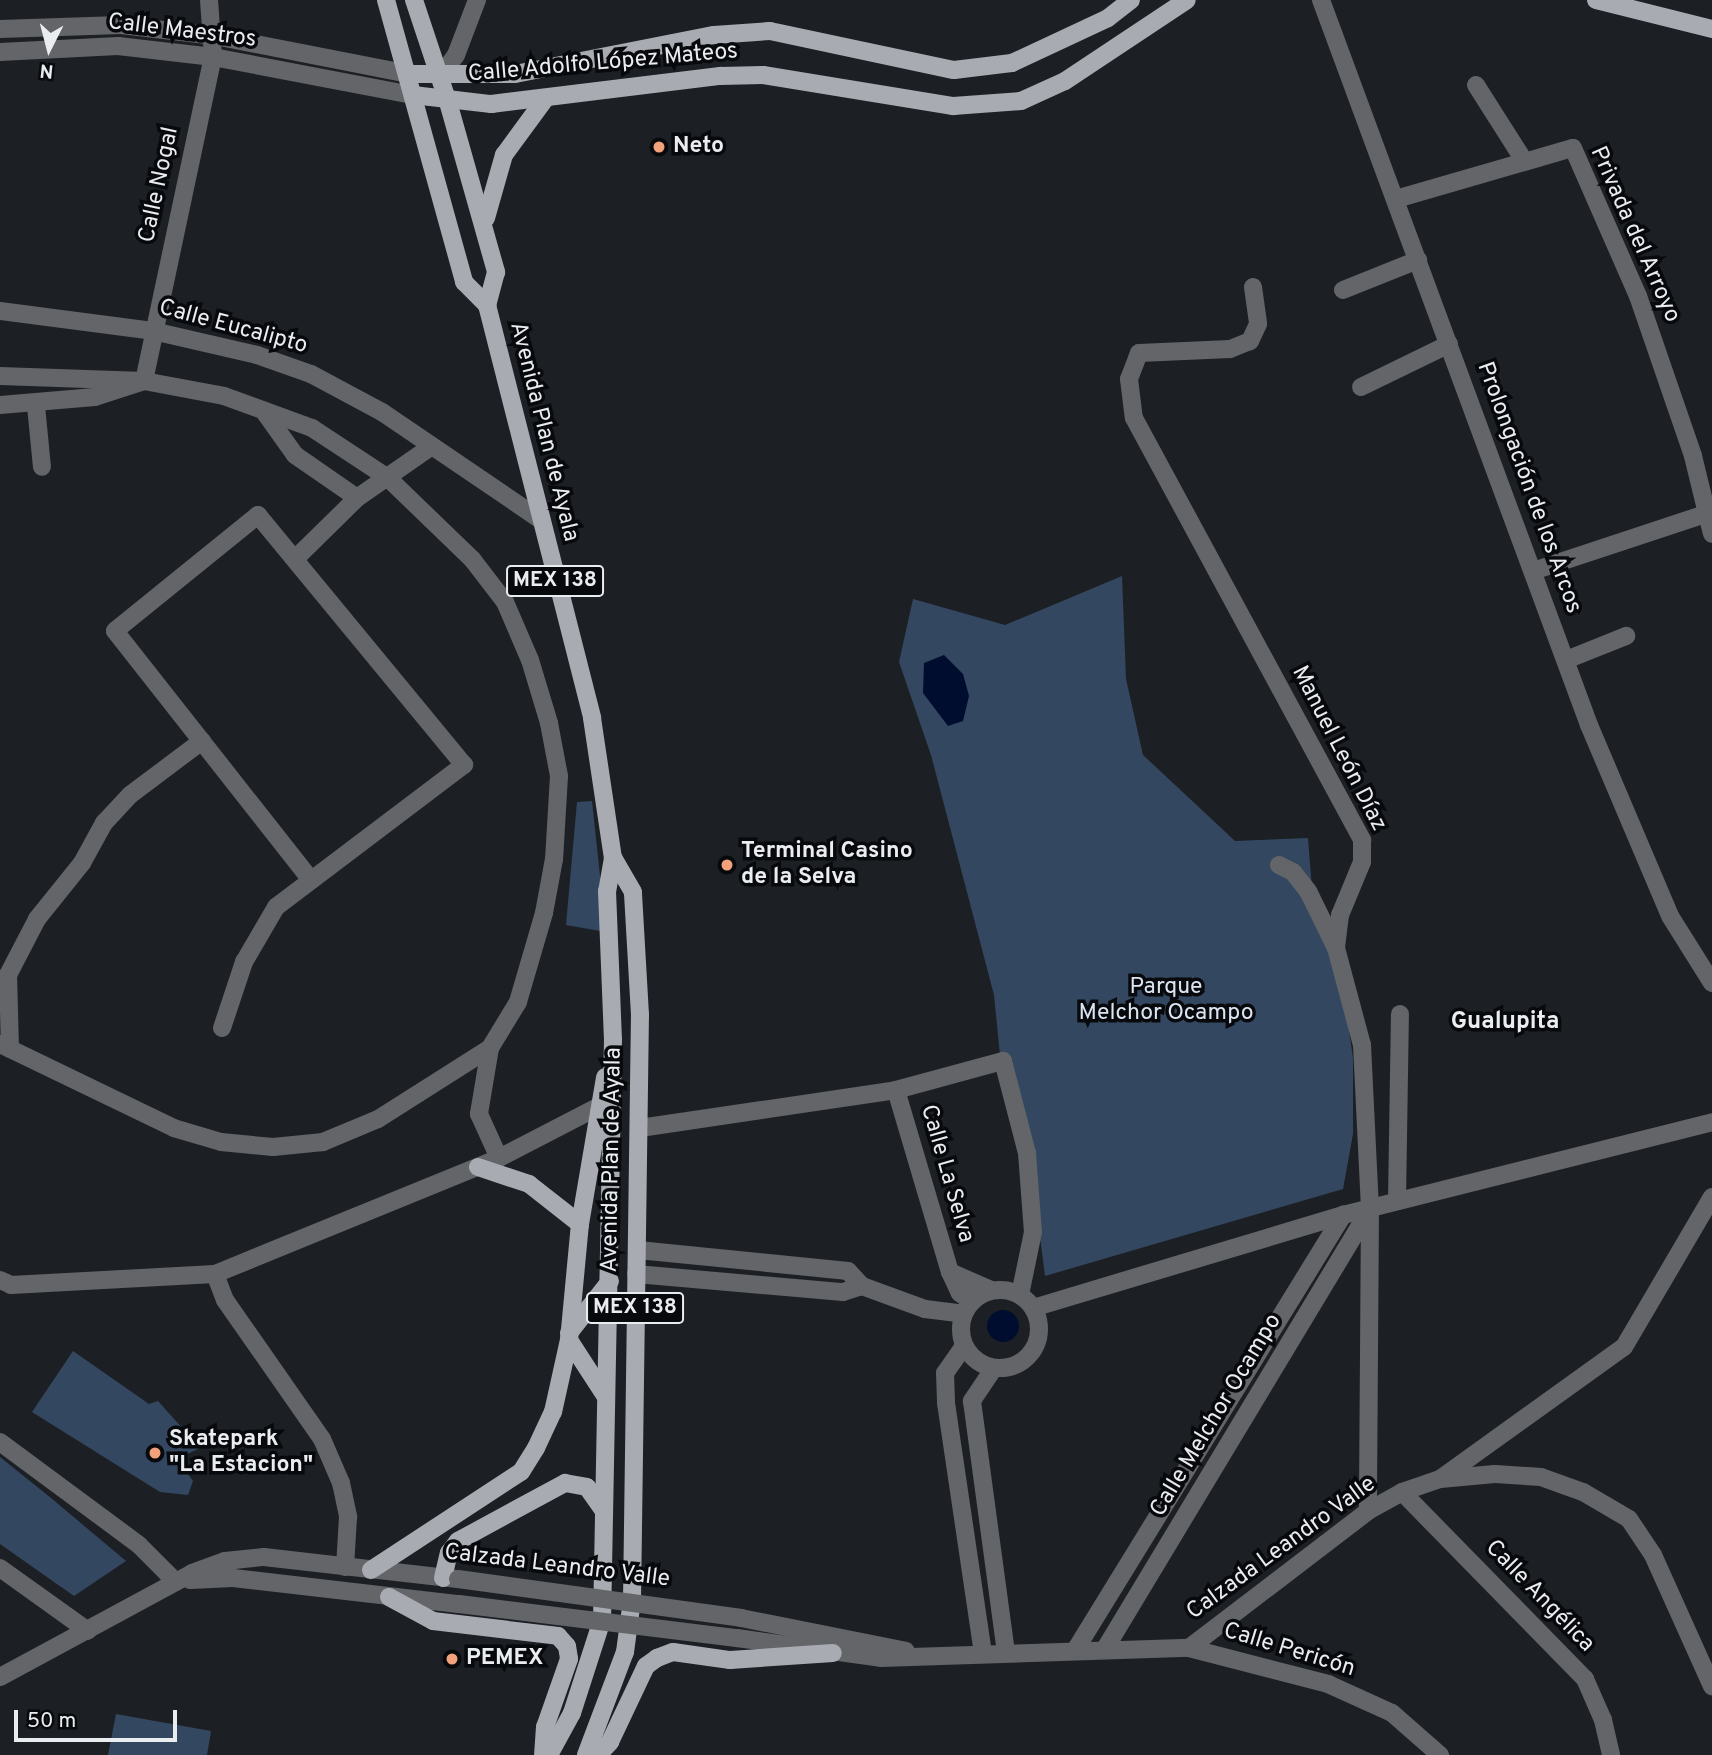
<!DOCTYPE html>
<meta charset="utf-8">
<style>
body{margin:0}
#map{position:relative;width:1712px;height:1755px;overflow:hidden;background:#1c2025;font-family:Overpass,sans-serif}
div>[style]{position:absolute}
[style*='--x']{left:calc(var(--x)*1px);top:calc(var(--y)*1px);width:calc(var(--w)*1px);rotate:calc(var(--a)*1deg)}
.green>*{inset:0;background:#344760}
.water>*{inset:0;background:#000d2f}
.round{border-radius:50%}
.minor>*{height:18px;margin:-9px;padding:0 9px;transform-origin:9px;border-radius:9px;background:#636568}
.minor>.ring{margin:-9px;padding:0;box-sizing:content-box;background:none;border:18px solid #636568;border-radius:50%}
.major>*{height:18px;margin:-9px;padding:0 9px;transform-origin:9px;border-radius:9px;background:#a8acb2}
.minor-bridge>*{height:18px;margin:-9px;padding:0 9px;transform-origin:9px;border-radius:9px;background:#636568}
.dots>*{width:19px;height:19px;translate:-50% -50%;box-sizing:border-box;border:4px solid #08090c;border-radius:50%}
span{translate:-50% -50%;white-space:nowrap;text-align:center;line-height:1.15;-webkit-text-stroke:7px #08090c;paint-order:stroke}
.shield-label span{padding:2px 5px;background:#08090c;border:2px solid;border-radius:5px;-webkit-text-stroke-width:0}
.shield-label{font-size:21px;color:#eaedf0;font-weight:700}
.street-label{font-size:23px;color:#eaedf0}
.poi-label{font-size:23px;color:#eaedf0;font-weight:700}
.left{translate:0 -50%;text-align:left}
.park-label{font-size:23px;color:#dbe5f2}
.neighbourhood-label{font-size:24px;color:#eaedf0;font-weight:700}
.north{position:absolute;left:14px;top:14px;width:70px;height:70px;-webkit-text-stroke:5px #08090c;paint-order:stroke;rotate:186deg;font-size:19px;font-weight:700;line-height:28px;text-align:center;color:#eaedf0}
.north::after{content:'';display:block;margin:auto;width:24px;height:32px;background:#eaedf0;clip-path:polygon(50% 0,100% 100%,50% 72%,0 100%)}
.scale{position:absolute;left:14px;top:1710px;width:163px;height:32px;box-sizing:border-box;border:4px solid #eaedf0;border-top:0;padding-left:9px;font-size:21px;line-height:24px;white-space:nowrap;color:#eaedf0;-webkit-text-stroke:5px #08090c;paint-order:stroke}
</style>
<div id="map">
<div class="green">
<i style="clip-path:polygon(1122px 576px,1126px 679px,1143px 755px,1235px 841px,1308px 838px,1314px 915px,1342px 982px,1353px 1058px,1353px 1134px,1343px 1189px,1045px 1276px,1037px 1214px,1000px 1055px,994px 995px,931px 755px,899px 662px,913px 599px,1005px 625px)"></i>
<i style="clip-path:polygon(592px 801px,606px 932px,566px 925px,577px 802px)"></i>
<i style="clip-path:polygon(73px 1351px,149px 1404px,158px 1401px,200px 1448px,177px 1459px,193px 1481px,188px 1495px,160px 1492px,32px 1412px)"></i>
<i style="clip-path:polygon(0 1457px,51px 1498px,126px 1561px,74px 1596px,0 1544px)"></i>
<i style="clip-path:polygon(116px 1714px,211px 1731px,207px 1755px,108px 1755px)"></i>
</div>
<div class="water">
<i style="clip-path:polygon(944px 655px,963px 674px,969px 696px,963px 721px,948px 726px,923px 693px,924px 663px)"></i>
<i class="round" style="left:987px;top:1310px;width:32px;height:32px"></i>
</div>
<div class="minor">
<i style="--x:1321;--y:0;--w:773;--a:69.71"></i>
<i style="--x:1589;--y:725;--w:207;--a:67"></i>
<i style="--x:1670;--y:916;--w:79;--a:57.9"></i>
<i style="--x:0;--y:29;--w:121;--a:-1.9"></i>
<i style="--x:121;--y:25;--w:95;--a:6.7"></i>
<i style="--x:215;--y:36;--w:197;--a:11.1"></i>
<i style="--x:0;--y:52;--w:118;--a:-2.9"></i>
<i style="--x:118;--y:46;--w:96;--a:6.6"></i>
<i style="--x:213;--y:57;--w:204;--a:10.8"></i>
<i style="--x:440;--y:77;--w:27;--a:-54"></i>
<i style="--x:456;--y:55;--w:59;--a:-69.1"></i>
<i style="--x:1476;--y:85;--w:88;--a:57.6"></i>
<i style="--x:1396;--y:199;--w:184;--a:-16.1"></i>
<i style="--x:1573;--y:148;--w:162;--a:66.3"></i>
<i style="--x:1638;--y:296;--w:169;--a:71"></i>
<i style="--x:1693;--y:456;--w:80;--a:76.3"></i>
<i style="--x:1253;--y:287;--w:37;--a:82"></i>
<i style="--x:1258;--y:324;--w:19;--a:115"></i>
<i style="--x:1250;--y:341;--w:22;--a:158"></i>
<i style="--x:1230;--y:349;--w:91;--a:177.5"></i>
<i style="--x:1139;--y:353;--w:28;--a:111"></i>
<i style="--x:1129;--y:379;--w:39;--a:83"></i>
<i style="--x:1134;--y:418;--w:480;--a:61.6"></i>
<i style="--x:1362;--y:840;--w:22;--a:90"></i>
<i style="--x:1362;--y:862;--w:57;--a:112.5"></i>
<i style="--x:1340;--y:915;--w:33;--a:97"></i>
<i style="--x:1336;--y:948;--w:100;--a:75"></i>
<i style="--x:1362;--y:1045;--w:164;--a:87.2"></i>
<i style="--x:1370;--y:1209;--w:302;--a:90.4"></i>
<i style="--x:1343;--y:290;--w:81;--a:-21.8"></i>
<i style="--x:0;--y:311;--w:154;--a:7.4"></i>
<i style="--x:153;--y:331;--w:107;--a:13"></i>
<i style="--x:257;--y:355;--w:57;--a:19.4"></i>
<i style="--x:311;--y:374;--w:81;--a:28.2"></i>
<i style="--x:382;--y:412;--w:189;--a:34.2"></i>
<i style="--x:0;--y:376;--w:144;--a:2"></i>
<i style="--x:144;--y:381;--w:81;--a:10.6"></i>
<i style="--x:224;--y:396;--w:94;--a:20"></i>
<i style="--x:312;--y:428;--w:91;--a:33.3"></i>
<i style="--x:388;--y:478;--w:117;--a:44"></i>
<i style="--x:472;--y:559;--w:54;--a:52.5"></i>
<i style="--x:505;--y:602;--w:63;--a:66.7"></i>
<i style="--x:530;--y:660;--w:66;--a:73.2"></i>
<i style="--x:549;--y:723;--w:54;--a:79.3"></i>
<i style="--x:559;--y:776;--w:83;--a:93.4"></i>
<i style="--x:554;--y:859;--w:55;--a:100.5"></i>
<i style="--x:544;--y:913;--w:93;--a:106.3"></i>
<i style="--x:518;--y:1002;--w:54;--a:121.3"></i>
<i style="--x:490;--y:1048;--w:133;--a:147.6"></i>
<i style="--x:378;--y:1119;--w:60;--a:157.3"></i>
<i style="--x:323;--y:1142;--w:50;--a:174.3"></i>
<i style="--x:273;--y:1147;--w:52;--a:-174.5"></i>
<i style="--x:221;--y:1142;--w:49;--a:-163.4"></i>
<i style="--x:174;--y:1128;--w:193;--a:-154.2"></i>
<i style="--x:1361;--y:387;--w:98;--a:-26"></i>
<i style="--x:0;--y:405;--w:95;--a:-4.8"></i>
<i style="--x:95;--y:397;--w:52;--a:-18.1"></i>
<i style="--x:144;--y:381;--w:331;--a:-78"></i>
<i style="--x:213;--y:57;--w:57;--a:-94"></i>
<i style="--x:36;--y:406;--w:61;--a:84.4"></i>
<i style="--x:263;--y:410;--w:55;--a:54.6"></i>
<i style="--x:295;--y:455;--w:75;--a:34.7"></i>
<i style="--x:296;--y:558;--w:86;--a:-44.5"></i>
<i style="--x:357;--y:498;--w:91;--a:-34.7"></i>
<i style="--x:1533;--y:571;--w:184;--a:-18.3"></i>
<i style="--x:1566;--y:660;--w:65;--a:-21.8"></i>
<i style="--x:1279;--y:865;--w:16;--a:27"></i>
<i style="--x:1293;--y:872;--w:24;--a:52"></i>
<i style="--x:1308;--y:891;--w:64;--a:63.8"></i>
<i style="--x:222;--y:1028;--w:70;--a:-71.6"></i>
<i style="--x:244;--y:962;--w:64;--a:-59.8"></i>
<i style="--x:276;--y:907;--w:236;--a:-37.1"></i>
<i style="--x:464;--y:765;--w:324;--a:-129.5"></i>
<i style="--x:258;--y:515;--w:184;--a:141"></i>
<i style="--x:115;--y:631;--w:317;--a:51.8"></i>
<i style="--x:490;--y:1048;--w:67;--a:99.5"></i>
<i style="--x:479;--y:1114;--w:48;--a:65.6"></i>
<i style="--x:10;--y:1049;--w:74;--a:-91.5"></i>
<i style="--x:8;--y:975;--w:63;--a:-62.6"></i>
<i style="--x:37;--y:919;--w:72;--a:-51.2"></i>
<i style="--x:82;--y:863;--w:46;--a:-61.2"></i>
<i style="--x:104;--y:823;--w:38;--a:-47"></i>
<i style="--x:130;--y:795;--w:90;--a:-36.9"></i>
<i style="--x:896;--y:1090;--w:190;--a:73.5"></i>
<i style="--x:950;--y:1272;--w:23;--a:65"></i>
<i style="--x:960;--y:1293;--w:15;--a:37"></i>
<i style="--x:640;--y:1128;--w:259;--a:-8.4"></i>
<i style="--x:896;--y:1090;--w:111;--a:-15.2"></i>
<i style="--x:1003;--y:1061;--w:95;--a:75.4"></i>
<i style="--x:1027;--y:1153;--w:79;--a:85.7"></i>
<i style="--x:1033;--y:1232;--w:64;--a:101.7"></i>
<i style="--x:1397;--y:1201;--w:187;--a:-89.1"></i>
<i style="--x:638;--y:1250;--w:211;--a:5.7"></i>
<i style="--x:848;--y:1271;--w:21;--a:47"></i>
<i style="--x:862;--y:1286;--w:67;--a:20.1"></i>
<i style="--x:925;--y:1309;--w:39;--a:7"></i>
<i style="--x:950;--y:1272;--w:45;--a:23.7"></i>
<i style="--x:215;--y:1274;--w:28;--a:69"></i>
<i style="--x:225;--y:1300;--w:169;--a:55.1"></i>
<i style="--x:322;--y:1439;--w:48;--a:66.6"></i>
<i style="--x:341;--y:1483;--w:35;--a:78"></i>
<i style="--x:348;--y:1517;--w:50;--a:93.4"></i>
<i style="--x:636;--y:1274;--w:208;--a:5"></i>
<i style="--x:843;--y:1292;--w:20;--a:-18"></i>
<i style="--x:0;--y:1280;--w:12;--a:24"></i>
<i style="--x:11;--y:1285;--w:204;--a:-3.1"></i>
<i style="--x:215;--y:1274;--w:307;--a:-22.2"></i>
<i style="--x:499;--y:1158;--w:111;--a:-27.3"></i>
<i class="ring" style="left:961px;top:1290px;width:60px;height:60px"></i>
<i style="--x:1033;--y:1308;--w:324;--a:-16.7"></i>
<i style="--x:1343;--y:1215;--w:381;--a:-14.1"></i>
<i style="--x:964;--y:1346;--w:33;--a:125"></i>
<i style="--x:945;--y:1373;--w:30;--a:88"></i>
<i style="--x:946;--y:1403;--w:253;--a:81.6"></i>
<i style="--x:994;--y:1368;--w:40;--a:124"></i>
<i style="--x:972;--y:1401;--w:253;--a:82.3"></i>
<i style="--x:0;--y:1442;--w:173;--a:36.5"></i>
<i style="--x:139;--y:1545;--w:52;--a:45"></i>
<i style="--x:1440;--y:1479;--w:226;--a:-35.7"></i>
<i style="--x:1624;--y:1347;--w:174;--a:-59.6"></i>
<i style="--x:1402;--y:1492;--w:262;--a:45.6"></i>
<i style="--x:1585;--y:1679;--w:45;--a:66.3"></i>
<i style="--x:1603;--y:1720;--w:36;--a:77"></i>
<i style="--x:0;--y:1568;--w:108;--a:35.6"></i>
<i style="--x:190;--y:1580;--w:43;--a:-2.7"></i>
<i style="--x:233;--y:1578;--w:227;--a:6.6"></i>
<i style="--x:741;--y:1618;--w:168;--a:11.3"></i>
<i style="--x:737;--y:1638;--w:145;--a:7.9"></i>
<i style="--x:881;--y:1658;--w:308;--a:-1.9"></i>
<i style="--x:1189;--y:1648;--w:144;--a:14.5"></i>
<i style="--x:1328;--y:1684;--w:70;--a:24.4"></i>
<i style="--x:1392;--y:1713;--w:64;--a:41.2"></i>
<i style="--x:1189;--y:1648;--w:225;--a:-37.4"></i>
<i style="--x:1368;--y:1511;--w:39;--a:-29"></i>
<i style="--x:1402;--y:1492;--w:40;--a:-18.9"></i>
<i style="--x:1440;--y:1479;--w:55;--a:-5.2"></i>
<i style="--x:1495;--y:1474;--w:46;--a:3.7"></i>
<i style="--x:1541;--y:1477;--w:45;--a:19.7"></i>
<i style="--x:1583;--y:1492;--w:53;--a:30.4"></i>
<i style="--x:1629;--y:1519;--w:43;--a:56.3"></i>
<i style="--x:1653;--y:1555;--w:144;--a:65.8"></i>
<i style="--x:1076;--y:1649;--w:510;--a:-58.4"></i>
<i style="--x:1105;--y:1649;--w:514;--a:-58.94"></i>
<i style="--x:0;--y:1677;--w:218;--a:-28.4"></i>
<i style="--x:192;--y:1573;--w:35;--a:-20"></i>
<i style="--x:225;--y:1561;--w:39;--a:-6"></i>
<i style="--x:264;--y:1557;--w:193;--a:6.5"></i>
</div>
<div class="major">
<i style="--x:386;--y:0;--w:293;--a:74.5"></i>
<i style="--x:464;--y:282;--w:33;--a:45"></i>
<i style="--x:414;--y:0;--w:108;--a:71.6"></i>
<i style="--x:448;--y:102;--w:177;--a:74.2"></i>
<i style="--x:496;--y:272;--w:34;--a:105"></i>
<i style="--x:487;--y:305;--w:426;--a:75.7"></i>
<i style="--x:592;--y:718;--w:142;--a:81.5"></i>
<i style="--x:613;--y:858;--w:34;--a:100"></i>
<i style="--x:607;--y:891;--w:148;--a:87.7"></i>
<i style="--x:613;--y:1039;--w:581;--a:91.08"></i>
<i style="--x:602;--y:1620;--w:98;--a:107.9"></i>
<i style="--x:572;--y:1713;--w:48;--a:118.7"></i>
<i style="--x:1596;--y:0;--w:120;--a:14"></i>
<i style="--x:408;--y:74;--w:107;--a:0"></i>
<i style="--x:515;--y:74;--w:203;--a:-11.1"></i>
<i style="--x:714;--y:35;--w:56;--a:-4.1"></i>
<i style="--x:770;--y:31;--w:188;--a:12"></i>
<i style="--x:954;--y:70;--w:58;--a:-6.9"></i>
<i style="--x:1012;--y:63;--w:106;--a:-25.1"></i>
<i style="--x:1108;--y:18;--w:29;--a:-38"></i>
<i style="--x:413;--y:95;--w:79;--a:6.6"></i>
<i style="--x:491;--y:104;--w:231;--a:-7"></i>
<i style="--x:720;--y:76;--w:43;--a:-1.3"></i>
<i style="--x:763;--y:75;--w:193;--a:9.3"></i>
<i style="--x:953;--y:106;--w:68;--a:-4.2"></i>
<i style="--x:1021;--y:101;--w:48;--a:-24.4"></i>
<i style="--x:1065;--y:81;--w:146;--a:-33.6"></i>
<i style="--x:486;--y:218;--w:66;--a:-74.1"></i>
<i style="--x:504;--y:155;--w:69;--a:-53.8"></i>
<i style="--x:478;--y:1167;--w:54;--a:18.4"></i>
<i style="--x:529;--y:1184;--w:65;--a:38.1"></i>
<i style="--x:569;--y:1333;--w:66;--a:-51.7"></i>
<i style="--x:569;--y:1340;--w:68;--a:57"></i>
<i style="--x:371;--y:1570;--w:179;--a:-33.2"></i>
<i style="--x:521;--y:1472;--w:28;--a:-58"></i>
<i style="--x:536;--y:1448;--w:40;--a:-65"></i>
<i style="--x:553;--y:1412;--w:74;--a:-77.5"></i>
<i style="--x:569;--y:1340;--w:117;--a:-84.6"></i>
<i style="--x:580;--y:1224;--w:149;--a:-80.3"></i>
<i style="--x:443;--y:1578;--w:26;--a:-77"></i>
<i style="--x:449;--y:1553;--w:15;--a:-53"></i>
<i style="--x:458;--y:1541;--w:122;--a:-28.5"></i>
<i style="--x:565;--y:1483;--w:22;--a:10"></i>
<i style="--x:587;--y:1487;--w:28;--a:55"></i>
<i style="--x:389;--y:1597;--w:50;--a:28.6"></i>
<i style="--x:433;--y:1621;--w:126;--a:6.8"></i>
<i style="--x:558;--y:1636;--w:13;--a:48"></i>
<i style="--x:567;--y:1646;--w:13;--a:81"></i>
<i style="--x:569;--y:1659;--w:72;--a:109.4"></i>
<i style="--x:545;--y:1727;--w:28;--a:94"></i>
<i style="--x:586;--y:1755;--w:110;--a:-69.3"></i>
<i style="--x:625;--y:1652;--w:52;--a:-82.3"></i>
<i style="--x:632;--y:1600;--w:585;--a:-89.22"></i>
<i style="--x:640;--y:1015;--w:123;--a:-93.3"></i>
<i style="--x:633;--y:892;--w:39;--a:-120"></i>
<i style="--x:598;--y:1755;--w:18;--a:-47"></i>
<i style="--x:610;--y:1742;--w:84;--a:-64.7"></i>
<i style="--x:646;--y:1666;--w:14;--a:-36"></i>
<i style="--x:657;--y:1658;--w:17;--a:-21"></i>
<i style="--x:673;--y:1652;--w:58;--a:8"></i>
<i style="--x:730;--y:1660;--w:103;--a:-3.9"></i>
</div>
<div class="minor-bridge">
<i style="--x:458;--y:1579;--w:286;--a:7.8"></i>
<i style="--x:459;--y:1604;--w:280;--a:7"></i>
</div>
<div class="dots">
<i style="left:659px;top:147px;background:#f1a27b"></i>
<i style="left:727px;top:865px;background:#f1a27b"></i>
<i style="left:155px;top:1453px;background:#f1a27b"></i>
<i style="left:452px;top:1659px;background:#f1a27b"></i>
</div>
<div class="shield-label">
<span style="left:555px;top:581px">MEX 138</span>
<span style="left:635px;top:1308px">MEX 138</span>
</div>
<div class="street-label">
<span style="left:182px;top:32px;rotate:7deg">Calle Maestros</span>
<span style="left:603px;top:64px;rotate:-5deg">Calle Adolfo López Mateos</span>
<span style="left:160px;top:185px;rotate:-78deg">Calle Nogal</span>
<span style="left:1634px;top:235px;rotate:66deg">Privada del Arroyo</span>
<span style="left:233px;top:328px;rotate:15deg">Calle Eucalipto</span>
<span style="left:543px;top:432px;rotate:76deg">Avenida Plan de Ayala</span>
<span style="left:1528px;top:488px;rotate:70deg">Prolongación de los Arcos</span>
<span style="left:1338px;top:749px;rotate:63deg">Manuel León Díaz</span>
<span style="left:613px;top:1160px;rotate:-89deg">Avenida Plan de Ayala</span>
<span style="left:946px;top:1174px;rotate:74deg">Calle La Selva</span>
<span style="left:1217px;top:1416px;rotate:-59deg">Calle Melchor Ocampo</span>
<span style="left:1282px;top:1549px;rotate:-36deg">Calzada Leandro Valle</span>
<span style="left:557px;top:1567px;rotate:7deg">Calzada Leandro Valle</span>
<span style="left:1539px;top:1597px;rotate:46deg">Calle Angélica</span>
<span style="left:1289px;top:1651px;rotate:17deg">Calle Pericón</span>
</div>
<div class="poi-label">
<span class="left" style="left:673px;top:147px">Neto</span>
<span class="left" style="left:741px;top:865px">Terminal Casino<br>de la Selva</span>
<span class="left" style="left:169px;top:1453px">Skatepark<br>"La Estacion"</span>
<span class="left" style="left:466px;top:1659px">PEMEX</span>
</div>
<div class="park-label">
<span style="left:1166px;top:1001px">Parque<br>Melchor Ocampo</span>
</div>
<div class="neighbourhood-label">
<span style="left:1505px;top:1023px">Gualupita</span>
</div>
<div class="north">N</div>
<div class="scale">50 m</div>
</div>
